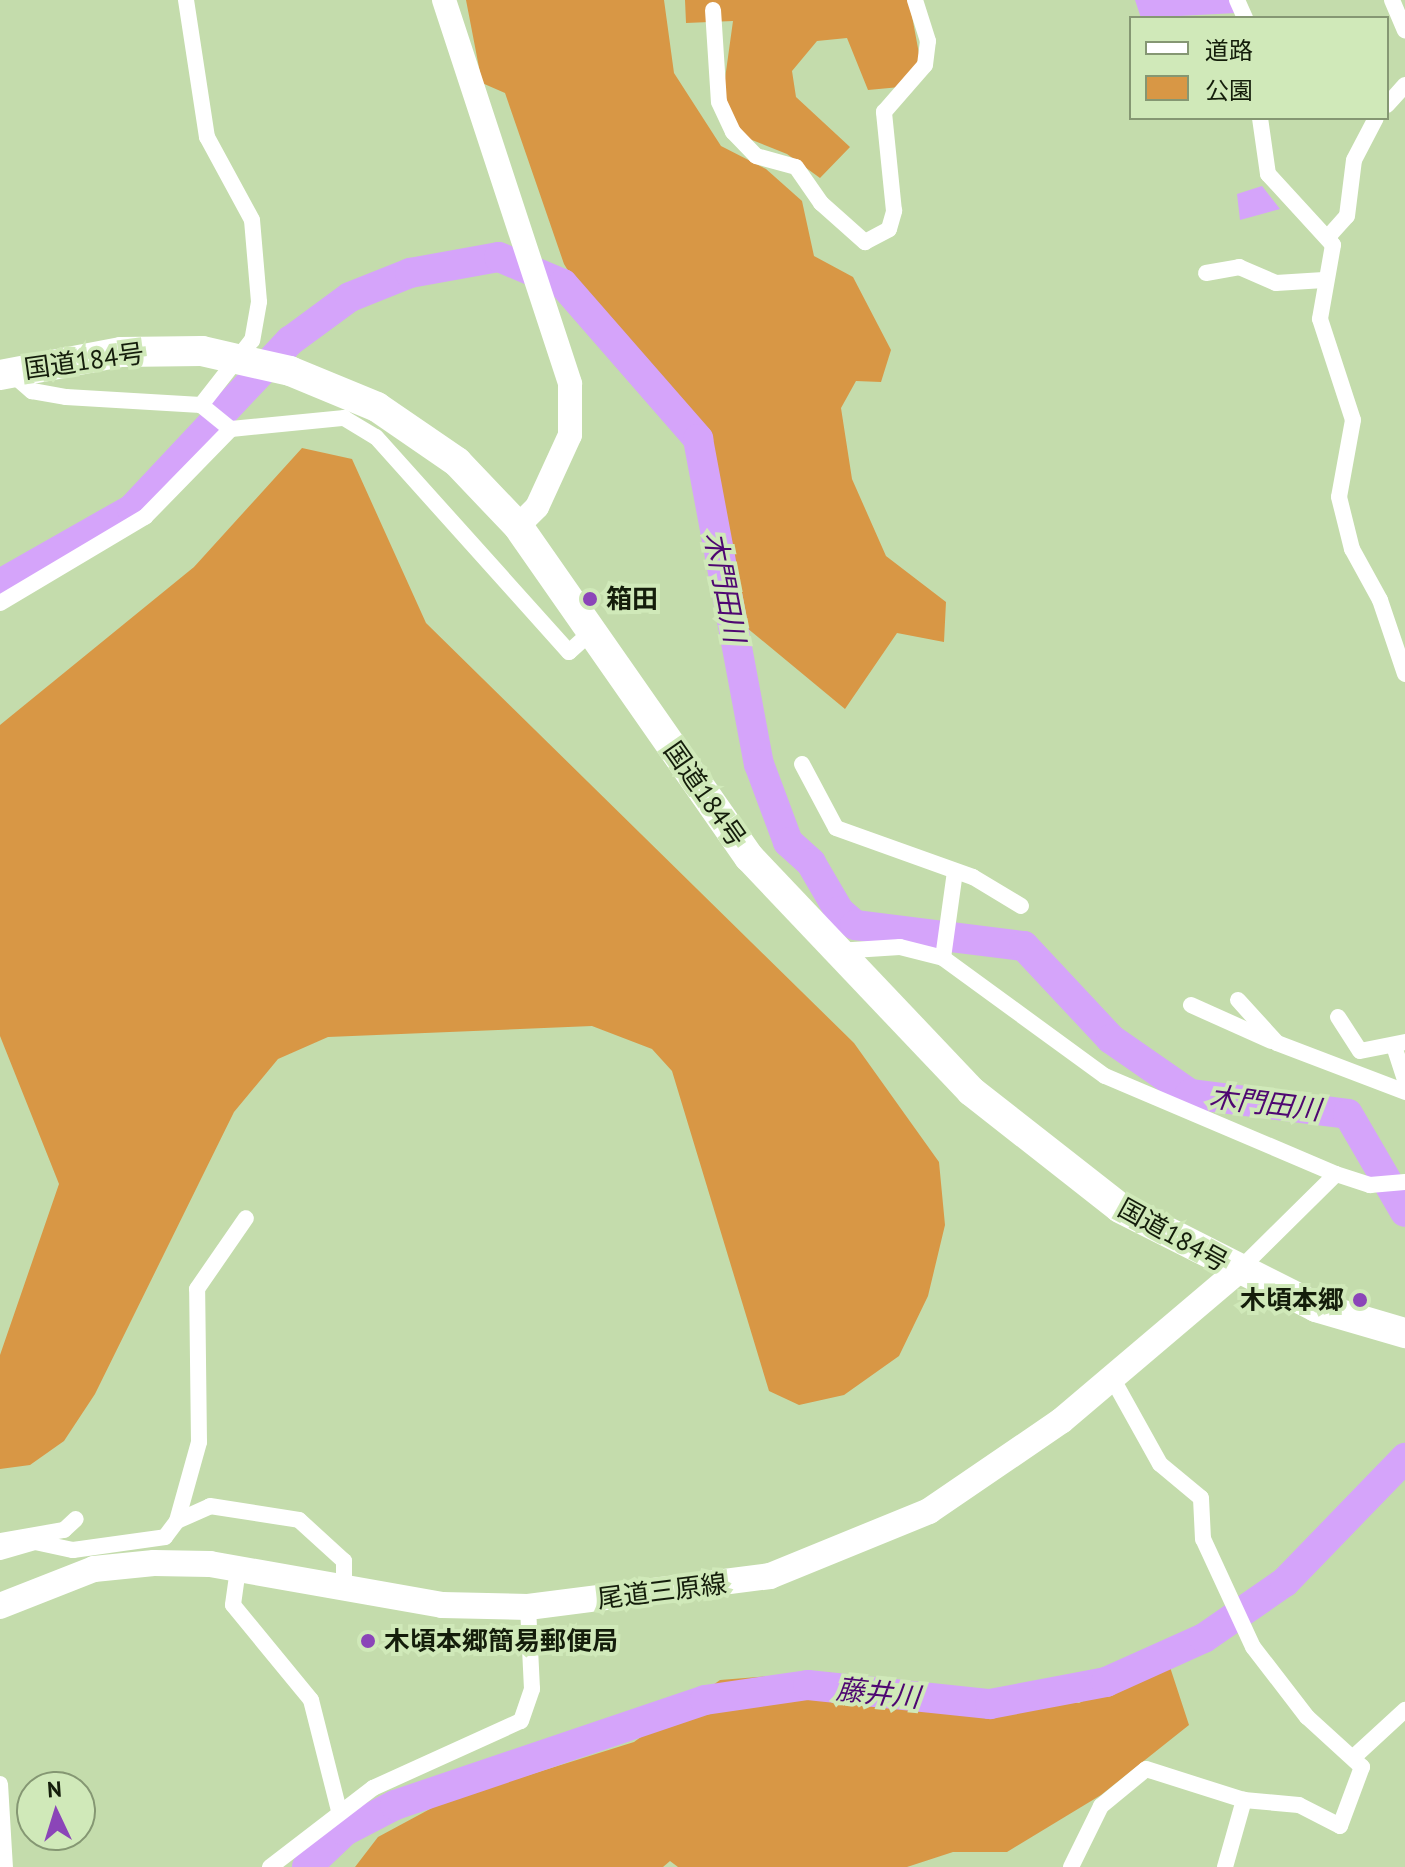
<!DOCTYPE html>
<meta charset="utf-8">
<style>
body{margin:0}
#map{position:relative;width:1405px;height:1867px;overflow:hidden;background:#c4dcac;font-family:"PT Sans","Noto Sans JP",sans-serif}
div>[style]{position:absolute}
[style*='--x']{left:calc(var(--x)*1px);top:calc(var(--y)*1px);width:calc(var(--w)*1px);rotate:calc(var(--a)*1deg)}
.green>*{inset:0;background:#d89745}
.water>*{inset:0;background:#d5a4fa}
.river>*{height:30px;margin:-15px;padding:0 15px;transform-origin:15px;border-radius:15px;background:#d5a4fa}
.street>*{height:16px;margin:-8px;padding:0 8px;transform-origin:8px;border-radius:8px;background:#fff}
.secondary>*{height:24px;margin:-12px;padding:0 12px;transform-origin:12px;border-radius:12px;background:#fff}
.primary>*{height:26px;margin:-13px;padding:0 13px;transform-origin:13px;border-radius:13px;background:#fff}
.highway>*{height:30px;margin:-15px;padding:0 15px;transform-origin:15px;border-radius:15px;background:#fff}
.dots>*{width:22px;height:22px;translate:-50% -50%;box-sizing:border-box;border:4px solid #d0e9b9;border-radius:50%}
span{translate:-50% -50%;white-space:nowrap;text-align:center;line-height:1.15;-webkit-text-stroke:8px #d0e9b9;paint-order:stroke}
.street-label{font-size:26px;color:#141d0b}
.poi-label{font-size:26px;color:#141d0b;font-weight:700}
.left{translate:0 -50%;text-align:left}
.right{translate:-100% -50%;text-align:right}
.water-label{font-size:28px;color:#4e0771;font-style:italic}
.legend{position:absolute;left:1129px;top:16px;width:260px;height:104px;box-sizing:border-box;background:#d0e9b9;border:2px solid #859773;margin:0;padding:10px 14px;list-style:none;font-size:24px;color:#141d0b}
.legend li{display:flex;align-items:center;gap:16px;height:40px}
.legend b{width:40px;border:2px solid #859773}
.north{position:absolute;left:16px;top:1771px;width:80px;height:80px;box-sizing:border-box;background:#d0e9b9;border:2px solid #859773;border-radius:50%;rotate:356deg;font-size:22px;font-weight:700;line-height:32px;text-align:center;color:#141d0b}
.north::after{content:'';display:block;margin:auto;width:28px;height:36px;background:#8b45b8;clip-path:polygon(50% 0,100% 100%,50% 72%,0 100%)}
</style>
<div id="map">
<div class="green">
<i style="clip-path:polygon(466px 0,664px 0,674px 73px,721px 146px,766px 169px,802px 201px,814px 256px,853px 277px,891px 350px,881px 382px,856px 381px,841px 408px,852px 479px,886px 556px,946px 602px,944px 642px,897px 633px,845px 709px,741px 623px,713px 442px,589px 305px,564px 264px,505px 93px,482px 83px)"></i>
<i style="clip-path:polygon(685px 0,909px 0,920px 59px,900px 87px,868px 90px,847px 38px,817px 41px,792px 71px,796px 97px,850px 147px,820px 178px,787px 154px,742px 136px,723px 93px,733px 21px,686px 23px)"></i>
<i style="clip-path:polygon(302px 448px,352px 459px,426px 623px,854px 1043px,939px 1162px,945px 1225px,928px 1296px,899px 1356px,844px 1395px,799px 1405px,769px 1391px,672px 1071px,652px 1049px,592px 1026px,328px 1037px,278px 1059px,234px 1112px,95px 1394px,64px 1441px,30px 1465px,0 1469px,0 1355px,59px 1184px,0 1036px,0 725px,194px 567px)"></i>
<i style="clip-path:polygon(1168px 1661px,1189px 1725px,1101px 1795px,1007px 1852px,953px 1852px,907px 1867px,678px 1867px,670px 1861px,663px 1867px,355px 1867px,378px 1837px,443px 1802px,634px 1742px,720px 1680px,824px 1672px,1079px 1703px)"></i>
</div>
<div class="water">
<i style="clip-path:polygon(1135px 0,1230px 0,1236px 13px,1141px 18px)"></i>
<i style="clip-path:polygon(1262px 186px,1280px 209px,1240px 220px,1237px 194px)"></i>
</div>
<div class="river">
<i style="--x:0;--y:584;--w:152;--a:-29.6"></i>
<i style="--x:132;--y:509;--w:231;--a:-46.8"></i>
<i style="--x:290;--y:341;--w:74;--a:-36.3"></i>
<i style="--x:350;--y:297;--w:65;--a:-21.8"></i>
<i style="--x:410;--y:273;--w:90;--a:-10.2"></i>
<i style="--x:499;--y:257;--w:69;--a:22.9"></i>
<i style="--x:563;--y:284;--w:206;--a:48.9"></i>
<i style="--x:698;--y:439;--w:331;--a:79.4"></i>
<i style="--x:759;--y:764;--w:83;--a:69.6"></i>
<i style="--x:788;--y:842;--w:31;--a:42"></i>
<i style="--x:811;--y:863;--w:56;--a:59.7"></i>
<i style="--x:839;--y:911;--w:21;--a:41"></i>
<i style="--x:855;--y:925;--w:170;--a:7.1"></i>
<i style="--x:1024;--y:946;--w:127;--a:46.9"></i>
<i style="--x:1111;--y:1039;--w:96;--a:34.8"></i>
<i style="--x:1190;--y:1094;--w:159;--a:7.2"></i>
<i style="--x:1348;--y:1114;--w:113;--a:59.8"></i>
<i style="--x:307;--y:1867;--w:52;--a:-43.5"></i>
<i style="--x:345;--y:1831;--w:56;--a:-27.5"></i>
<i style="--x:395;--y:1805;--w:327;--a:-18.7"></i>
<i style="--x:705;--y:1700;--w:104;--a:-8.3"></i>
<i style="--x:808;--y:1685;--w:183;--a:6"></i>
<i style="--x:990;--y:1704;--w:118;--a:-10.7"></i>
<i style="--x:1106;--y:1682;--w:107;--a:-24.2"></i>
<i style="--x:1204;--y:1638;--w:98;--a:-34.7"></i>
<i style="--x:1285;--y:1582;--w:173;--a:-45.9"></i>
</div>
<div class="street">
<i style="--x:186;--y:0;--w:139;--a:81.3"></i>
<i style="--x:207;--y:137;--w:94;--a:61.5"></i>
<i style="--x:252;--y:220;--w:82;--a:85.1"></i>
<i style="--x:259;--y:302;--w:39;--a:100"></i>
<i style="--x:252;--y:340;--w:83;--a:128.1"></i>
<i style="--x:1237;--y:0;--w:20;--a:66"></i>
<i style="--x:1392;--y:0;--w:33;--a:67"></i>
<i style="--x:713;--y:10;--w:92;--a:86.3"></i>
<i style="--x:719;--y:102;--w:33;--a:65"></i>
<i style="--x:733;--y:132;--w:33;--a:46"></i>
<i style="--x:756;--y:156;--w:41;--a:15.4"></i>
<i style="--x:796;--y:167;--w:44;--a:55.2"></i>
<i style="--x:821;--y:203;--w:59;--a:41.6"></i>
<i style="--x:865;--y:242;--w:27;--a:-28"></i>
<i style="--x:889;--y:229;--w:19;--a:-74"></i>
<i style="--x:894;--y:211;--w:100;--a:-95.8"></i>
<i style="--x:884;--y:112;--w:62;--a:-48.9"></i>
<i style="--x:925;--y:65;--w:24;--a:-83"></i>
<i style="--x:928;--y:41;--w:43;--a:-107.6"></i>
<i style="--x:1387;--y:105;--w:27;--a:-48"></i>
<i style="--x:1260;--y:118;--w:57;--a:81.9"></i>
<i style="--x:1268;--y:174;--w:96;--a:47.5"></i>
<i style="--x:1333;--y:245;--w:75;--a:100"></i>
<i style="--x:1320;--y:319;--w:106;--a:71.9"></i>
<i style="--x:1353;--y:420;--w:78;--a:100.3"></i>
<i style="--x:1339;--y:497;--w:54;--a:76"></i>
<i style="--x:1352;--y:549;--w:58;--a:61.2"></i>
<i style="--x:1380;--y:600;--w:78;--a:71.3"></i>
<i style="--x:1328;--y:237;--w:28;--a:-48"></i>
<i style="--x:1347;--y:216;--w:56;--a:-82.9"></i>
<i style="--x:1354;--y:160;--w:47;--a:-62.4"></i>
<i style="--x:1206;--y:273;--w:34;--a:-10"></i>
<i style="--x:1239;--y:267;--w:40;--a:23.4"></i>
<i style="--x:1276;--y:283;--w:48;--a:-3.6"></i>
<i style="--x:11;--y:373;--w:28;--a:41"></i>
<i style="--x:32;--y:391;--w:35;--a:10"></i>
<i style="--x:66;--y:397;--w:135;--a:3.4"></i>
<i style="--x:201;--y:405;--w:38;--a:39"></i>
<i style="--x:231;--y:429;--w:114;--a:-5.6"></i>
<i style="--x:344;--y:418;--w:37;--a:31"></i>
<i style="--x:376;--y:437;--w:289;--a:48.1"></i>
<i style="--x:569;--y:652;--w:31;--a:-42"></i>
<i style="--x:0;--y:603;--w:169;--a:-30.7"></i>
<i style="--x:145;--y:517;--w:123;--a:-45.7"></i>
<i style="--x:802;--y:764;--w:72;--a:62"></i>
<i style="--x:836;--y:828;--w:145;--a:19.7"></i>
<i style="--x:973;--y:877;--w:56;--a:31.1"></i>
<i style="--x:837;--y:951;--w:63;--a:-3.6"></i>
<i style="--x:900;--y:947;--w:44;--a:14.3"></i>
<i style="--x:943;--y:958;--w:200;--a:36.1"></i>
<i style="--x:1105;--y:1076;--w:251;--a:23"></i>
<i style="--x:1336;--y:1174;--w:36;--a:18"></i>
<i style="--x:1370;--y:1185;--w:35;--a:-5"></i>
<i style="--x:943;--y:958;--w:87;--a:-82.1"></i>
<i style="--x:1238;--y:1000;--w:58;--a:47.8"></i>
<i style="--x:1277;--y:1043;--w:137;--a:20.9"></i>
<i style="--x:1191;--y:1005;--w:88;--a:24.2"></i>
<i style="--x:1338;--y:1017;--w:40;--a:57.1"></i>
<i style="--x:1360;--y:1051;--w:46;--a:-11.3"></i>
<i style="--x:1394;--y:1046;--w:36;--a:72"></i>
<i style="--x:1239;--y:1270;--w:136;--a:-44.7"></i>
<i style="--x:177;--y:1521;--w:36;--a:-24"></i>
<i style="--x:210;--y:1506;--w:90;--a:8.9"></i>
<i style="--x:299;--y:1520;--w:61;--a:42.3"></i>
<i style="--x:344;--y:1561;--w:27;--a:90"></i>
<i style="--x:0;--y:1541;--w:65;--a:-9.8"></i>
<i style="--x:64;--y:1530;--w:16;--a:-43"></i>
<i style="--x:0;--y:1552;--w:36;--a:-16"></i>
<i style="--x:35;--y:1542;--w:39;--a:12"></i>
<i style="--x:73;--y:1550;--w:93;--a:-8"></i>
<i style="--x:165;--y:1537;--w:20;--a:-53"></i>
<i style="--x:177;--y:1521;--w:82;--a:-74.4"></i>
<i style="--x:199;--y:1442;--w:153;--a:-90.7"></i>
<i style="--x:197;--y:1289;--w:86;--a:-55.4"></i>
<i style="--x:238;--y:1569;--w:36;--a:98"></i>
<i style="--x:233;--y:1605;--w:123;--a:50.6"></i>
<i style="--x:311;--y:1700;--w:114;--a:75.8"></i>
<i style="--x:1356;--y:1755;--w:67;--a:-42.6"></i>
<i style="--x:0;--y:1784;--w:83;--a:86.6"></i>
<i style="--x:270;--y:1867;--w:130;--a:-37.5"></i>
<i style="--x:373;--y:1788;--w:162;--a:-24.4"></i>
<i style="--x:521;--y:1721;--w:34;--a:-71"></i>
<i style="--x:532;--y:1689;--w:82;--a:-92.8"></i>
<i style="--x:1071;--y:1867;--w:68;--a:-63.8"></i>
<i style="--x:1101;--y:1806;--w:58;--a:-39.4"></i>
<i style="--x:1146;--y:1769;--w:103;--a:17.6"></i>
<i style="--x:1244;--y:1800;--w:55;--a:5.2"></i>
<i style="--x:1299;--y:1805;--w:46;--a:27.1"></i>
<i style="--x:1340;--y:1826;--w:63;--a:-69.6"></i>
<i style="--x:1362;--y:1767;--w:74;--a:-137.7"></i>
<i style="--x:1307;--y:1717;--w:88;--a:-127.6"></i>
<i style="--x:1253;--y:1647;--w:119;--a:-114.8"></i>
<i style="--x:1203;--y:1539;--w:41;--a:-92.8"></i>
<i style="--x:1201;--y:1498;--w:53;--a:-140.3"></i>
<i style="--x:1160;--y:1464;--w:103;--a:-119.1"></i>
<i style="--x:1225;--y:1867;--w:70;--a:-74.2"></i>
</div>
<div class="secondary">
<i style="--x:444;--y:0;--w:404;--a:71.8"></i>
<i style="--x:570;--y:384;--w:51;--a:90"></i>
<i style="--x:570;--y:435;--w:79;--a:114.6"></i>
<i style="--x:537;--y:507;--w:27;--a:135"></i>
</div>
<div class="primary">
<i style="--x:0;--y:1606;--w:101;--a:-21.5"></i>
<i style="--x:94;--y:1569;--w:60;--a:-5.7"></i>
<i style="--x:154;--y:1563;--w:56;--a:1"></i>
<i style="--x:210;--y:1564;--w:236;--a:10"></i>
<i style="--x:442;--y:1605;--w:86;--a:1.3"></i>
<i style="--x:528;--y:1607;--w:244;--a:-7.3"></i>
<i style="--x:770;--y:1576;--w:172;--a:-22.2"></i>
<i style="--x:929;--y:1511;--w:160;--a:-34.3"></i>
<i style="--x:1061;--y:1421;--w:233;--a:-40.3"></i>
</div>
<div class="highway">
<i style="--x:0;--y:375;--w:123;--a:-10.8"></i>
<i style="--x:121;--y:352;--w:81;--a:-0.7"></i>
<i style="--x:202;--y:351;--w:90;--a:12.8"></i>
<i style="--x:290;--y:371;--w:94;--a:22.5"></i>
<i style="--x:377;--y:407;--w:97;--a:34.5"></i>
<i style="--x:457;--y:462;--w:88;--a:46.4"></i>
<i style="--x:518;--y:526;--w:404;--a:55.1"></i>
<i style="--x:749;--y:857;--w:323;--a:46.5"></i>
<i style="--x:971;--y:1091;--w:189;--a:38.1"></i>
<i style="--x:1120;--y:1208;--w:220;--a:26.8"></i>
<i style="--x:1316;--y:1307;--w:93;--a:16.3"></i>
</div>
<div class="dots">
<i style="left:590px;top:599px;background:#8b45b8"></i>
<i style="left:1360px;top:1300px;background:#8b45b8"></i>
<i style="left:368px;top:1641px;background:#8b45b8"></i>
</div>
<div class="street-label">
<span style="left:84px;top:361px;rotate:-8deg">国道184号</span>
<span style="left:705px;top:794px;rotate:55deg">国道184号</span>
<span style="left:1173px;top:1235px;rotate:29deg">国道184号</span>
<span style="left:662px;top:1591px;rotate:-7deg">尾道三原線</span>
</div>
<div class="poi-label">
<span class="left" style="left:606px;top:599px">箱田</span>
<span class="right" style="left:1344px;top:1300px">木頃本郷</span>
<span class="left" style="left:384px;top:1641px">木頃本郷簡易郵便局</span>
</div>
<div class="water-label">
<span style="left:725px;top:587px;rotate:79deg">木門田川</span>
<span style="left:1265px;top:1103px;rotate:7deg">木門田川</span>
<span style="left:878px;top:1693px;rotate:6deg">藤井川</span>
</div>
<ul class="legend">
<li><b style="height:10px;background:#fff"></b>道路</li>
<li><b style="height:22px;background:#d89745"></b>公園</li>
</ul>
<div class="north">N</div>
</div>
